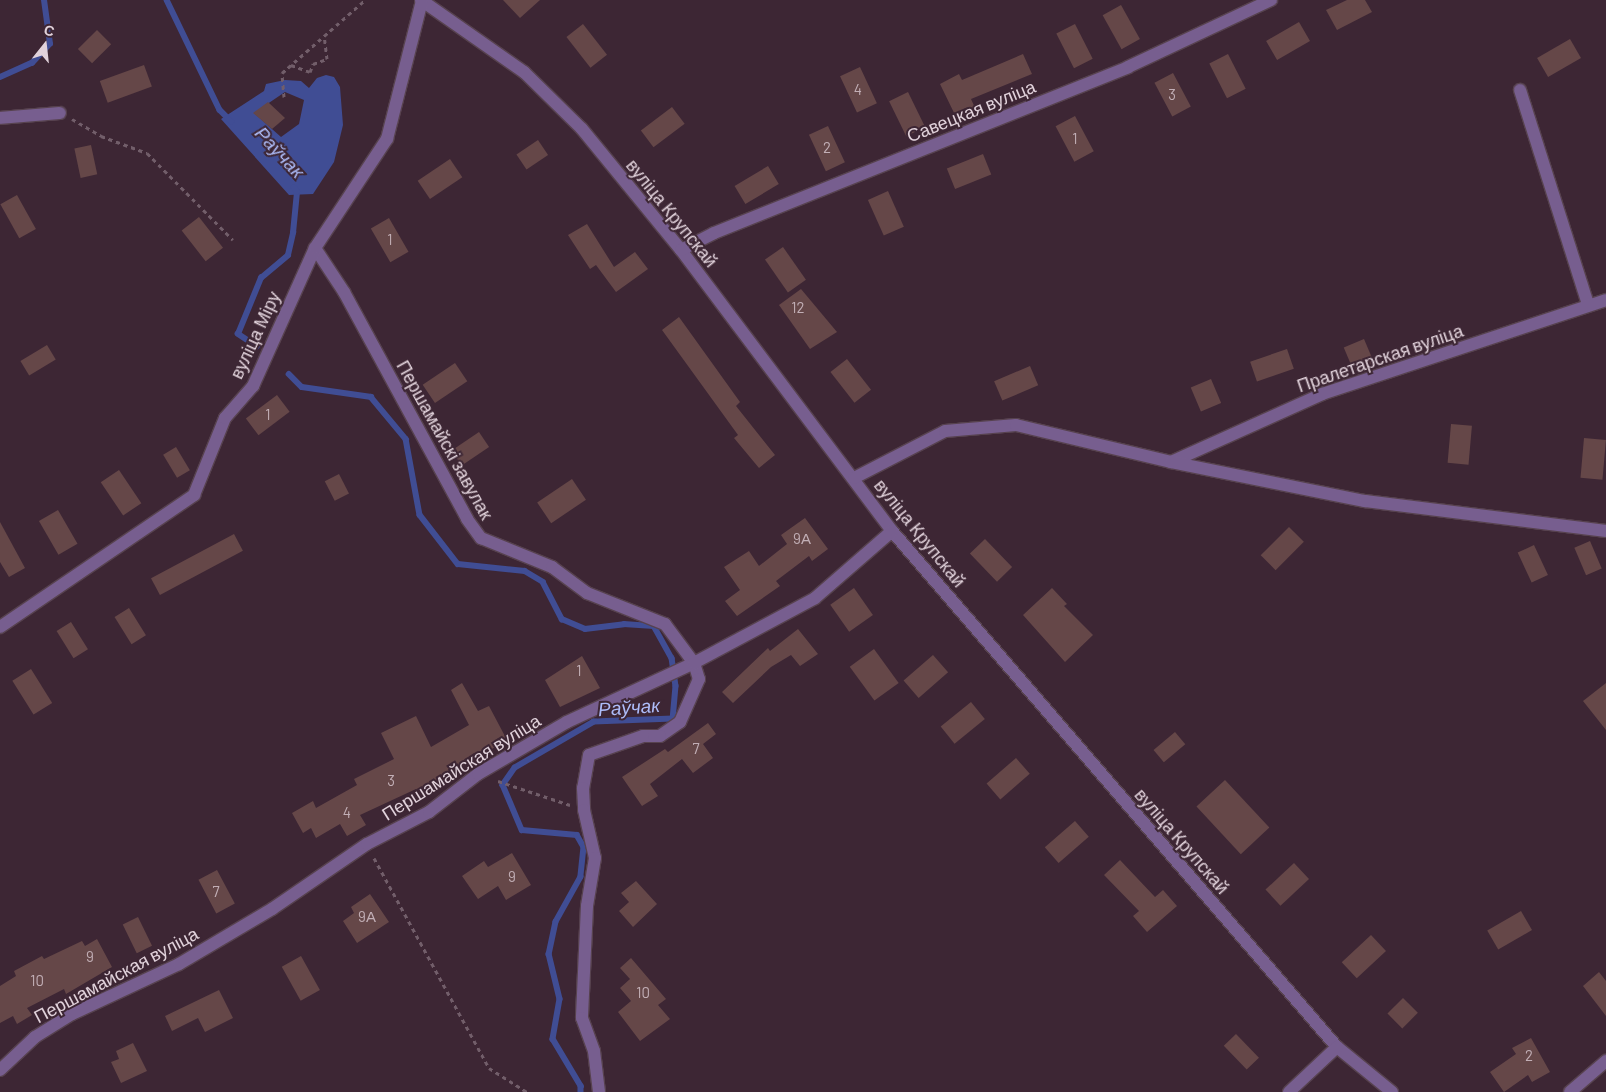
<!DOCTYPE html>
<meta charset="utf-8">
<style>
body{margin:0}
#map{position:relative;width:1606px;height:1092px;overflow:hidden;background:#3d2634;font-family:Barlow,sans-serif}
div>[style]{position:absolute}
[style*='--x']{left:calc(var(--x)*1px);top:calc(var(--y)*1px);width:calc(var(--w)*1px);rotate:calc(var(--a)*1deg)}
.water>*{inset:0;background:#404d94}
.stream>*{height:5.5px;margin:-2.75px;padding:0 2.75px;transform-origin:2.75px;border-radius:2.75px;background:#404d94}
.building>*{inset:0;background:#654748;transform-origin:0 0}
.path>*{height:3px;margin-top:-1.5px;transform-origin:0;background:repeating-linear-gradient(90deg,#725e6a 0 4px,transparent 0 8px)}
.roads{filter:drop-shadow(1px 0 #57424f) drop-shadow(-1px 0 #57424f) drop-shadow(0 1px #57424f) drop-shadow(0 -1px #57424f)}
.minor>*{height:12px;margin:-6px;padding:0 6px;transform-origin:6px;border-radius:6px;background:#775e8f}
span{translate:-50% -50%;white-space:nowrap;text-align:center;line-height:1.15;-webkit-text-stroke:4px #3d2634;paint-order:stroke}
.number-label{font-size:15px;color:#c2afb6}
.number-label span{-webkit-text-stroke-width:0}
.street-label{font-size:18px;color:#e1d2db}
.water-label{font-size:19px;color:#adbcf9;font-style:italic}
.north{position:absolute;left:20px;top:20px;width:50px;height:50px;-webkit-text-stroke:4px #3d2634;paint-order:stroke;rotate:16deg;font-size:14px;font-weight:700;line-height:20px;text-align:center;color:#e1d2db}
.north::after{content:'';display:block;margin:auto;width:18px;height:22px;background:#e1d2db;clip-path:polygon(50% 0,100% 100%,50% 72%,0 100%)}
</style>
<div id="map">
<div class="water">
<i style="clip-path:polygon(evenodd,326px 75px,334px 77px,340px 87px,343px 125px,334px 162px,313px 194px,289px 195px,221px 119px,264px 91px,266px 84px,285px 80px,301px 81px,309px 88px,317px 78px,326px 75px,285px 92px,304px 100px,299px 124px,281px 137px,254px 113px,285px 92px)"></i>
</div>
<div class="stream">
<i style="--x:167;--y:0;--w:122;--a:64.3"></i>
<i style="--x:220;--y:110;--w:16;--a:45"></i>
<i style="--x:0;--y:77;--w:35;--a:-24"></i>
<i style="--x:32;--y:63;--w:26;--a:-47"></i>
<i style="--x:50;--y:44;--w:44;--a:-97.8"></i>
<i style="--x:257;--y:347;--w:23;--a:-146"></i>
<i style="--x:238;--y:334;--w:61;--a:-67.7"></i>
<i style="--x:261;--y:278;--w:35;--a:-40"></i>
<i style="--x:288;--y:255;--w:23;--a:-77"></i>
<i style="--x:293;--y:233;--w:41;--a:-84.4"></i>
<i style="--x:297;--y:192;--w:5;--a:-127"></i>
<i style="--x:289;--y:374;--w:18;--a:45"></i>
<i style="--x:302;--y:387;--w:70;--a:8.2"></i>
<i style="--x:371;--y:397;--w:55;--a:50.2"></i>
<i style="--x:406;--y:439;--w:77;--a:79.6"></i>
<i style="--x:420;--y:515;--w:62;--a:52.2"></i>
<i style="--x:458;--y:564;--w:67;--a:6"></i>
<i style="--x:525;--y:571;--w:21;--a:31"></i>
<i style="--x:543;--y:582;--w:42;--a:62.8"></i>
<i style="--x:562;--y:619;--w:25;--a:23"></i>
<i style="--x:585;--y:629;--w:39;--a:-7"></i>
<i style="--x:624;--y:624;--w:30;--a:4"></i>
<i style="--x:654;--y:626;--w:37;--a:61"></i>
<i style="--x:672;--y:658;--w:28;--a:82"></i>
<i style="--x:676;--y:686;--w:33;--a:95"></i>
<i style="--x:673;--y:719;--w:79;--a:177.8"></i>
<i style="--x:594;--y:722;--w:91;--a:149.8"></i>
<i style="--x:515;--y:768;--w:21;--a:125"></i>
<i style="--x:503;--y:785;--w:49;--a:67.1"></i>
<i style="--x:522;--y:830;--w:55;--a:5.2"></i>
<i style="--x:577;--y:835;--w:14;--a:60"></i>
<i style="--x:584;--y:847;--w:30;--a:96"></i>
<i style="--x:581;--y:877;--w:51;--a:119.1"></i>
<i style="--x:556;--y:922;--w:33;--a:102"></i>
<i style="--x:549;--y:954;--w:46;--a:76.3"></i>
<i style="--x:560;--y:999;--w:41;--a:99.9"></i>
<i style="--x:553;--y:1039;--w:55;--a:59.2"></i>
<i style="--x:581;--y:1086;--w:6;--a:90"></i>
</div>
<div class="building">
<i style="clip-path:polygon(503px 0,540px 0,520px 18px)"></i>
<i style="clip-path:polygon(1347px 0,1365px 0,1372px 12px,1337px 30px,1326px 10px)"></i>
<i style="left:1121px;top:5px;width:39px;height:21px;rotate:61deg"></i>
<i style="left:1299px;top:22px;width:22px;height:38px;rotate:60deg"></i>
<i style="left:583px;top:24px;width:39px;height:21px;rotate:52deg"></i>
<i style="left:1075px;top:24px;width:39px;height:21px;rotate:63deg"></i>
<i style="left:97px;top:30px;width:20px;height:27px;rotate:45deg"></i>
<i style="left:1570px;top:39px;width:22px;height:38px;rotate:60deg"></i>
<i style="clip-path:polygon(1023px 54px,1032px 74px,971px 99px,976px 110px,957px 119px,940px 84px,959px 74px,962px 80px)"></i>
<i style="left:1228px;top:54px;width:39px;height:21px;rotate:63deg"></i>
<i style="left:144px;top:65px;width:23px;height:47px;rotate:70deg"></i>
<i style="left:860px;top:67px;width:40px;height:22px;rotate:65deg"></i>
<i style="left:1173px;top:73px;width:38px;height:21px;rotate:62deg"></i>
<i style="left:908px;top:92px;width:39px;height:21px;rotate:64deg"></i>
<i style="clip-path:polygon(268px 102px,285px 118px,272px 129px,253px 113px)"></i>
<i style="left:672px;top:107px;width:21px;height:39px;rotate:53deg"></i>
<i style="left:1075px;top:116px;width:40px;height:22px;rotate:62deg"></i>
<i style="left:828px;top:126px;width:40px;height:21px;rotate:65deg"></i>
<i style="left:538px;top:140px;width:18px;height:26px;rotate:56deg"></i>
<i style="left:91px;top:145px;width:30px;height:17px;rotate:78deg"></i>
<i style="left:983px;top:154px;width:22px;height:39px;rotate:68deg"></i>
<i style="left:450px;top:159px;width:22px;height:39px;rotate:56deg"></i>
<i style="left:768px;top:166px;width:21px;height:39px;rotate:59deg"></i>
<i style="left:888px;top:191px;width:39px;height:22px;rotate:66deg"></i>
<i style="left:17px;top:195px;width:39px;height:19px;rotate:61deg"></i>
<i style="left:199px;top:217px;width:39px;height:22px;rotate:52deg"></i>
<i style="left:389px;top:218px;width:39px;height:21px;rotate:60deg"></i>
<i style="clip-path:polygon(587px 224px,614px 267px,635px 252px,648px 269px,616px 292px,596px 265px,590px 269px,568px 235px)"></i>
<i style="left:783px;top:247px;width:40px;height:22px;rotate:55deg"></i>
<i style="clip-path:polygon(801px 289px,837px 332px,810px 349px,779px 305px)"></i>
<i style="clip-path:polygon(679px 317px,740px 402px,736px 406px,775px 455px,759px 468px,734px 438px,738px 435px,662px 330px)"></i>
<i style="left:1364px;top:339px;width:26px;height:22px;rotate:67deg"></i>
<i style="left:47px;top:345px;width:17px;height:31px;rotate:59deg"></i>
<i style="left:1287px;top:349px;width:21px;height:39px;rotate:71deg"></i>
<i style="left:847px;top:359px;width:39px;height:21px;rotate:52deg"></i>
<i style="left:455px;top:363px;width:22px;height:39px;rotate:56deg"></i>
<i style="left:1030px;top:366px;width:21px;height:39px;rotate:67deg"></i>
<i style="left:1211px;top:379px;width:26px;height:22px;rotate:67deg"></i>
<i style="left:277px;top:395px;width:21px;height:39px;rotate:53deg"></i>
<i style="left:1451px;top:424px;width:21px;height:39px;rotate:5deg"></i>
<i style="left:479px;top:432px;width:18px;height:33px;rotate:56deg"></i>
<i style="left:1584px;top:438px;width:22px;height:40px;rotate:5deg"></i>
<i style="left:176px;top:447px;width:27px;height:15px;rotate:59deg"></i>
<i style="left:119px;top:470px;width:40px;height:22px;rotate:56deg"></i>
<i style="left:339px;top:474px;width:22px;height:16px;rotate:63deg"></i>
<i style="left:572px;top:479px;width:25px;height:42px;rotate:56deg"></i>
<i style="left:58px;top:510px;width:39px;height:22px;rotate:60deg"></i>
<i style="clip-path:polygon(805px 518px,828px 549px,812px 561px,809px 556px,776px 581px,780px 586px,737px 616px,725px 601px,740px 590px,724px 567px,749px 551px,759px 566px,787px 544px,781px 535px)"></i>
<i style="clip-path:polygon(0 522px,25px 568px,9px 577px,0 562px)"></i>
<i style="left:1289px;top:527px;width:21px;height:40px;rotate:45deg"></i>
<i style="left:234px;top:534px;width:19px;height:94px;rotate:62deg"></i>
<i style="left:985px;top:539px;width:39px;height:21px;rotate:46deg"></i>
<i style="left:1590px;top:541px;width:30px;height:17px;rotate:67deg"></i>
<i style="left:1534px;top:545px;width:33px;height:18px;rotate:65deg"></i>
<i style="left:854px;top:588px;width:33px;height:29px;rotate:55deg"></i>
<i style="clip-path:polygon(1052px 588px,1067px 604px,1064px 606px,1093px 635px,1065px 662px,1023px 615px)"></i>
<i style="left:129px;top:608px;width:32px;height:17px;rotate:58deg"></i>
<i style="left:71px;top:622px;width:32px;height:17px;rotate:58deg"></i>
<i style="clip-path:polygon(798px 629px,818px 654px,800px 666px,791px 655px,771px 667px,733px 703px,722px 692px,768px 648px,770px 651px)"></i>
<i style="left:874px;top:649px;width:42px;height:30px;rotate:54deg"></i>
<i style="left:933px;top:655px;width:23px;height:39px;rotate:49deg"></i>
<i style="clip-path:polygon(582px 656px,600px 688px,560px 707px,545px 680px)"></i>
<i style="left:31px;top:669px;width:40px;height:22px;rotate:58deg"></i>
<i style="clip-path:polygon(462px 683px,478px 711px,489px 706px,507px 740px,418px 793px,416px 789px,360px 815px,366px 825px,347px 836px,340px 824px,316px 838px,311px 828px,303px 833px,292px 813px,313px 801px,316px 808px,357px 785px,354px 779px,394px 759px,381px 733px,416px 716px,431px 747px,469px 725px,451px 690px)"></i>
<i style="clip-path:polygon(1606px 683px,1606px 730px,1583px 701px)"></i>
<i style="left:971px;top:702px;width:22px;height:39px;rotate:51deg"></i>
<i style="clip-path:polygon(708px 723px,716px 734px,703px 744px,713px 758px,693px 773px,682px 759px,650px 784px,658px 796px,642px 806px,622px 777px,665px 749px,668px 752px)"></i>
<i style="left:1175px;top:732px;width:16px;height:28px;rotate:50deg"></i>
<i style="left:1016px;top:758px;width:21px;height:39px;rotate:49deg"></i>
<i style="left:1225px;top:780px;width:65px;height:39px;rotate:47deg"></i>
<i style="left:1075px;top:821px;width:21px;height:40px;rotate:49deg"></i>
<i style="clip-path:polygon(512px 853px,531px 885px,506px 900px,498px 886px,478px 899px,462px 876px,484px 861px,488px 867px)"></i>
<i style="clip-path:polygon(1120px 860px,1155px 897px,1163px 890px,1177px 906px,1147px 932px,1133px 916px,1139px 911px,1104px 875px)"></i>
<i style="left:1294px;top:863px;width:22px;height:39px;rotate:47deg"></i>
<i style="left:217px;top:870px;width:38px;height:21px;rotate:62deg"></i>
<i style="clip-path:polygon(636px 881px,657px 904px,633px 927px,619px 911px,629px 902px,621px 893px)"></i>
<i style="clip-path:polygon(370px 894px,389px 922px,357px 943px,343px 921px,354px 913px,351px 907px)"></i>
<i style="left:1521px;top:911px;width:22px;height:39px;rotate:60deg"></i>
<i style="left:138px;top:917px;width:32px;height:17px;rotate:64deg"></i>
<i style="left:1371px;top:935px;width:22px;height:40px;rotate:47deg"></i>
<i style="clip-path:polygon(97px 939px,112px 967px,66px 994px,64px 989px,27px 1008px,32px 1015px,17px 1024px,13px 1016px,0 1023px,0 986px,16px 976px,14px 971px,42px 956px,44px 959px,82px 941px,85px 946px)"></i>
<i style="left:301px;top:956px;width:39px;height:22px;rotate:61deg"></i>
<i style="clip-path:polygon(631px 958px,666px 999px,658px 1005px,670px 1019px,640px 1041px,618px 1012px,631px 1001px,620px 988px,630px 979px,620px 968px)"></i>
<i style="clip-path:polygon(1599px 972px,1606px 981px,1606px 1016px,1583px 986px)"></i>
<i style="clip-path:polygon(219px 990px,233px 1018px,205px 1032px,198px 1018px,172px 1031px,165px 1016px)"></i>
<i style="left:1403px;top:998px;width:21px;height:22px;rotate:45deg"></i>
<i style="left:1236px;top:1034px;width:33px;height:17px;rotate:46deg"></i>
<i style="clip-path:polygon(1531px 1038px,1550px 1072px,1532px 1082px,1528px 1075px,1504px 1092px,1490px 1072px,1516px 1054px,1512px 1048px)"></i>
<i style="clip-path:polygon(133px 1043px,147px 1071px,121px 1083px,111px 1062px,119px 1059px,116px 1051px)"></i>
</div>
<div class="path">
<i style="--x:291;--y:65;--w:20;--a:20"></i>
<i style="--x:310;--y:72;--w:9;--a:-69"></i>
<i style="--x:313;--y:64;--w:15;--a:-20"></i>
<i style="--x:327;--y:59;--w:23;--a:-97"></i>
<i style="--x:284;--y:97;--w:24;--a:-95"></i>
<i style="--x:282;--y:73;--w:111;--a:-41.3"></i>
<i style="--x:72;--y:119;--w:34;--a:30"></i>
<i style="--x:101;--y:136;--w:49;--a:20.3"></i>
<i style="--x:147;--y:153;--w:122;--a:45.3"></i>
<i style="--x:498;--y:781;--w:76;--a:18.4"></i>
<i style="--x:374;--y:858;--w:239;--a:61.3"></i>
<i style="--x:489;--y:1068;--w:45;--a:32.3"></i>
</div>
<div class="roads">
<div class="minor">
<i style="--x:421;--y:0;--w:126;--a:35"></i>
<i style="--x:524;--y:72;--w:81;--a:44.5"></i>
<i style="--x:582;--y:129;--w:156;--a:50.7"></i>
<i style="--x:681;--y:250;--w:351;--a:53.1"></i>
<i style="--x:892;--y:531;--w:681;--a:49.23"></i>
<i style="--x:1337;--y:1047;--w:71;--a:39.3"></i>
<i style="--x:1520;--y:90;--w:225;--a:72.4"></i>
<i style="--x:0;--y:118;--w:60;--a:-4.8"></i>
<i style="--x:315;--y:248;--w:53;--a:56.6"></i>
<i style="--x:344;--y:292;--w:258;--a:61.5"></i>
<i style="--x:467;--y:519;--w:24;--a:54"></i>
<i style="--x:481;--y:538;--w:77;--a:22.2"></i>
<i style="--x:552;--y:567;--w:44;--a:36.6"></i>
<i style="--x:587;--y:593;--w:84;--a:21.7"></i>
<i style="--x:665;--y:624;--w:49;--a:53.4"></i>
<i style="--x:694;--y:663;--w:17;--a:73"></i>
<i style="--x:699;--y:679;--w:47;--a:113.8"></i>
<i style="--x:680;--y:722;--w:24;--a:145"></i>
<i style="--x:660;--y:736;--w:17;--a:180"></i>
<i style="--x:643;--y:736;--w:57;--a:160.6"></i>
<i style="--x:589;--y:755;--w:34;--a:100"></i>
<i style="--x:583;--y:788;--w:22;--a:87"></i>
<i style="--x:584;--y:810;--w:49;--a:77.1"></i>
<i style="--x:595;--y:858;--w:49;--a:99.5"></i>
<i style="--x:587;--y:906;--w:112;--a:92.6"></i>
<i style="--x:582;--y:1018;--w:35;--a:70"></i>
<i style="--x:594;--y:1051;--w:41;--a:83"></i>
<i style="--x:681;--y:250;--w:37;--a:-27"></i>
<i style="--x:714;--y:233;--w:446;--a:-21.8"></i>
<i style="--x:1128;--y:67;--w:158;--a:-25.1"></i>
<i style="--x:1171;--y:462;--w:166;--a:-24.2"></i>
<i style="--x:1322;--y:394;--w:299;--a:-18.3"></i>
<i style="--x:854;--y:478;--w:102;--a:-27.3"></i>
<i style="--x:945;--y:431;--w:71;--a:-4.8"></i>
<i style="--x:1016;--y:425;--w:159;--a:13.4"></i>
<i style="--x:1171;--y:462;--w:198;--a:11.4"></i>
<i style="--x:1365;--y:501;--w:243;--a:7.1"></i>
<i style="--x:0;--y:627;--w:235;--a:-34.2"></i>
<i style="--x:194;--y:495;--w:83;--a:-68.1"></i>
<i style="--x:225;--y:418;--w:43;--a:-48.8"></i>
<i style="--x:253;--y:386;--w:151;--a:-65.8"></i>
<i style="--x:315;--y:248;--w:131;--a:-56.6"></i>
<i style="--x:387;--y:139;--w:142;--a:-75.8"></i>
<i style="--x:0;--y:1070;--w:48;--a:-43.3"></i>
<i style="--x:35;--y:1037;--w:44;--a:-31.9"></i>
<i style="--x:72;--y:1014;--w:118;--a:-25"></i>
<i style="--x:179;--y:964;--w:108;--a:-30.6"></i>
<i style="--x:272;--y:909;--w:115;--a:-34.4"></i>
<i style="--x:367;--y:844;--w:70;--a:-27.3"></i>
<i style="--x:429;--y:812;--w:62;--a:-37.8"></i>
<i style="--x:478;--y:774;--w:103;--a:-30.3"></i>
<i style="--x:567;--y:722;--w:140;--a:-24.9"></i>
<i style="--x:694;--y:663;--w:137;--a:-28.2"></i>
<i style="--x:815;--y:598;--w:102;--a:-41"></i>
<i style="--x:1289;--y:1092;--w:66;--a:-43.2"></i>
<i style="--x:1570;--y:1092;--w:48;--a:-40.7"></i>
</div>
</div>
<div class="number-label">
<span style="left:858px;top:90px">4</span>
<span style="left:1172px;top:95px">3</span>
<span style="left:1075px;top:139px">1</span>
<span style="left:827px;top:148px">2</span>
<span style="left:390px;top:240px">1</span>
<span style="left:798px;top:308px">12</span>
<span style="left:268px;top:415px">1</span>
<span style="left:802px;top:539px">9А</span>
<span style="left:579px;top:671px">1</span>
<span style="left:696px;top:749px">7</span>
<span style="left:391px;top:781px">3</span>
<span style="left:347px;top:813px">4</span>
<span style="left:512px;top:877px">9</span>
<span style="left:216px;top:892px">7</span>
<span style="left:367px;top:917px">9А</span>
<span style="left:90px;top:957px">9</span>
<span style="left:37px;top:981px">10</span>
<span style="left:643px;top:993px">10</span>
<span style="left:1529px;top:1056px">2</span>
</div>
<div class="street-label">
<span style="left:971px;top:111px;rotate:-22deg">Савецкая вуліца</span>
<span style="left:672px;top:213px;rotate:51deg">вуліца Крупскай</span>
<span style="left:255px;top:335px;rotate:-65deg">вуліца Міру</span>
<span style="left:1380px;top:358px;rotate:-19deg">Пралетарская вуліца</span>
<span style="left:445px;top:440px;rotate:61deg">Першамайскі завулак</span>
<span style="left:920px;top:533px;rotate:51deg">вуліца Крупскай</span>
<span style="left:461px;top:767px;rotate:-32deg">Першамайская вуліца</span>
<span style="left:1182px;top:841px;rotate:49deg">вуліца Крупскай</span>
<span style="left:116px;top:975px;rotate:-28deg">Першамайская вуліца</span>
</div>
<div class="water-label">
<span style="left:280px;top:152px;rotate:47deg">Раўчак</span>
<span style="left:629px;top:707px;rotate:-4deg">Раўчак</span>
</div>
<div class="north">С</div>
</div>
